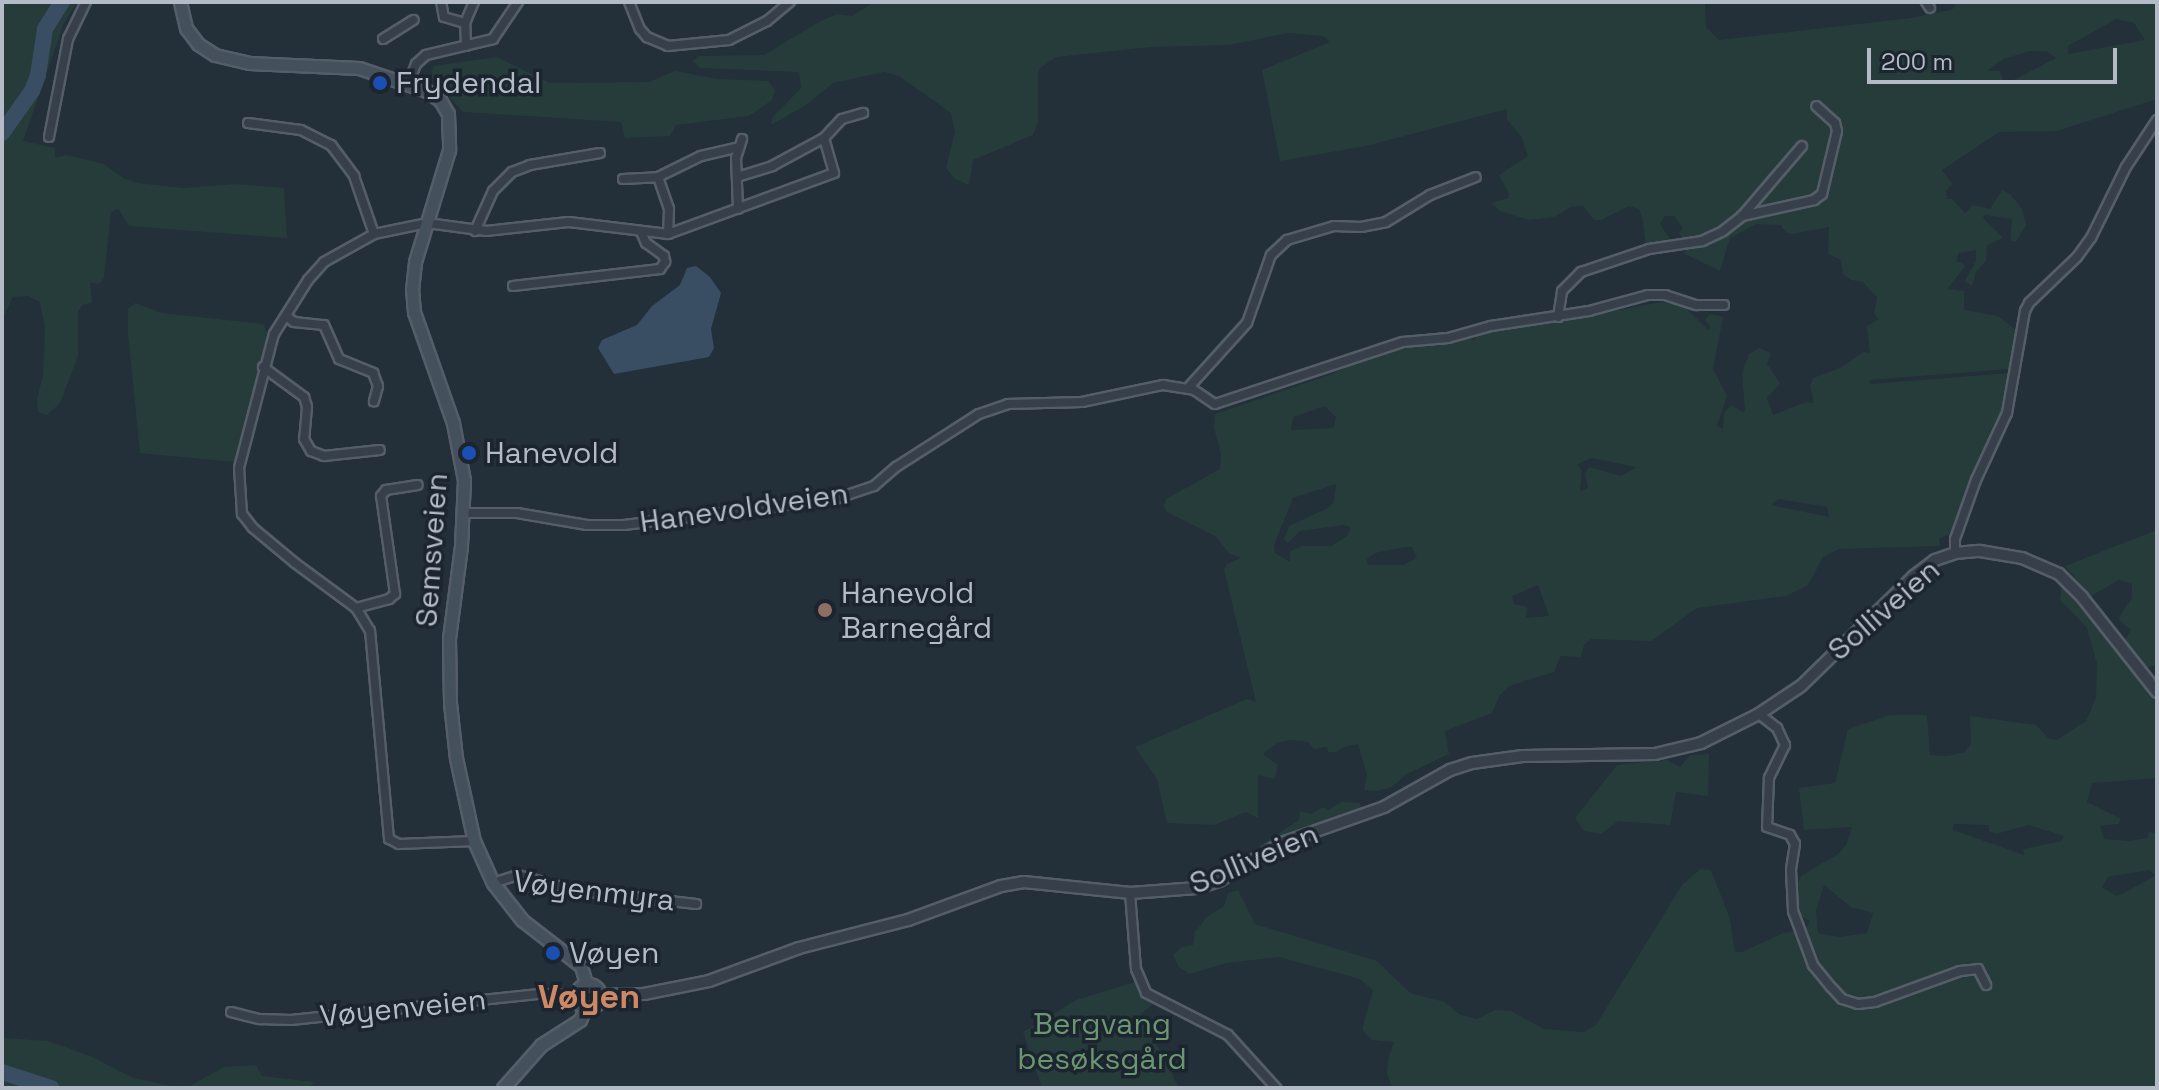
<!DOCTYPE html>
<meta charset="utf-8">
<style>
body{margin:0}
#map{position:relative;width:2159px;height:1090px;overflow:hidden;background:#232f39;font-family:"Space Grotesk",sans-serif}
div>[style]{position:absolute}
[style*='--x']{left:calc(var(--x)*1px);top:calc(var(--y)*1px);width:calc(var(--w)*1px);rotate:calc(var(--a)*1deg)}
.green>*{inset:0;background:#263c3b}
.water>*{inset:0;background:#394e62}
.river>*{height:16px;margin:-8px;padding:0 8px;transform-origin:8px;border-radius:8px;background:#394e62}
.roads{filter:drop-shadow(2px 0 #555e68) drop-shadow(-2px 0 #555e68) drop-shadow(0 2px #555e68) drop-shadow(0 -2px #555e68)}
.minor>*{height:8px;margin:-4px;padding:0 4px;transform-origin:4px;border-radius:4px;background:#37404a}
.tertiary>*{height:10px;margin:-5px;padding:0 5px;transform-origin:5px;border-radius:5px;background:#37404a}
.secondary>*{height:11px;margin:-5.5px;padding:0 5.5px;transform-origin:5.5px;border-radius:5.5px;background:#45505d}
.secondary>.ring{margin:-5.5px;padding:0;box-sizing:content-box;background:none;border:11px solid #45505d;border-radius:50%}
.dots>*{width:22px;height:22px;translate:-50% -50%;box-sizing:border-box;border:4px solid #1c252f;border-radius:50%}
span{translate:-50% -50%;white-space:nowrap;text-align:center;line-height:1.15;-webkit-text-stroke:7px #1c252f;paint-order:stroke}
.poi-label{font-size:30px;color:#b2bbc6}
.left{translate:0 -50%;text-align:left}
.street-label{font-size:30px;color:#b2bbc6}
.park-label{font-size:30px;color:#6a9670}
.quarter-label{font-size:34px;color:#ce8964;font-weight:700}
.frame{position:absolute;inset:0;border:4px solid #b2bbc6;pointer-events:none}
.scale{position:absolute;left:1867px;top:48px;width:250px;height:36px;box-sizing:border-box;border:4px solid #b2bbc6;border-top:0;padding-left:10px;font-size:24px;line-height:28px;white-space:nowrap;color:#b2bbc6;-webkit-text-stroke:6px #1c252f;paint-order:stroke}
</style>
<div id="map">
<div class="green">
<i style="clip-path:polygon(2px 2px,77px 2px,64px 23px,23px 141px,55px 148px,55px 158px,66px 155px,104px 164px,123px 178px,137px 183px,183px 188px,235px 184px,284px 188px,287px 238px,129px 226px,118px 209px,111px 212px,104px 278px,99px 284px,90px 282px,92px 303px,82px 305px,78px 312px,78px 356px,60px 403px,47px 415px,38px 412px,37px 399px,43px 375px,45px 328px,40px 302px,28px 296px,13px 297px,2px 320px)"></i>
<i style="clip-path:polygon(evenodd,874px 2px,1705px 2px,1706px 27px,1719px 40px,1911px 18px,1950px 10px,1956px 7px,1953px 2px,2157px 2px,2157px 99px,2057px 131px,1999px 132px,1942px 170px,1952px 184px,1946px 191px,1947px 199px,1952px 199px,1965px 213px,1973px 205px,1990px 209px,2002px 190px,2010px 194px,2022px 209px,2026px 225px,2016px 242px,2010px 240px,2012px 219px,1985px 215px,1983px 218px,2003px 238px,1987px 245px,1986px 261px,1976px 272px,1972px 286px,1965px 281px,1976px 261px,1976px 250px,1959px 253px,1956px 261px,1966px 265px,1947px 289px,1964px 291px,1964px 310px,1998px 316px,2017px 331px,2010px 369px,1869px 380px,1870px 384px,2010px 373px,2000px 421px,1953px 532px,1939px 539px,1940px 546px,1839px 549px,1823px 557px,1808px 585px,1786px 596px,1697px 608px,1651px 641px,1591px 639px,1584px 645px,1581px 657px,1561px 656px,1554px 672px,1509px 686px,1500px 695px,1492px 713px,1445px 731px,1449px 754px,1407px 774px,1392px 787px,1378px 791px,1364px 790px,1367px 775px,1358px 744px,1344px 747px,1337px 752px,1328px 752px,1327px 747px,1314px 749px,1308px 742px,1290px 740px,1277px 743px,1263px 754px,1278px 765px,1275px 779px,1258px 775px,1258px 818px,1246px 812px,1214px 825px,1167px 823px,1157px 779px,1135px 747px,1247px 699px,1256px 702px,1224px 570px,1227px 564px,1241px 558px,1230px 554px,1215px 536px,1167px 512px,1164px 506px,1166px 499px,1220px 469px,1221px 454px,1214px 428px,1215px 414px,1330px 375px,1373px 355px,1471px 336px,1473px 341px,1483px 330px,1565px 321px,1661px 302px,1684px 306px,1709px 331px,1710px 326px,1705px 320px,1710px 314px,1723px 317px,1713px 369px,1727px 396px,1717px 426px,1723px 429px,1724px 413px,1731px 405px,1743px 412px,1745px 410px,1742px 373px,1749px 354px,1759px 348px,1771px 353px,1767px 364px,1780px 383px,1767px 398px,1773px 415px,1806px 402px,1814px 403px,1810px 386px,1813px 378px,1840px 368px,1864px 352px,1870px 353px,1867px 326px,1879px 319px,1874px 314px,1877px 297px,1863px 282px,1851px 280px,1843px 274px,1841px 260px,1828px 254px,1829px 227px,1792px 234px,1786px 233px,1781px 225px,1756px 224px,1730px 238px,1720px 271px,1683px 253px,1697px 241px,1695px 238px,1684px 240px,1679px 233px,1683px 228px,1674px 216px,1665px 216px,1660px 224px,1670px 239px,1665px 244px,1646px 246px,1642px 217px,1639px 209px,1629px 206px,1601px 220px,1594px 220px,1583px 206px,1571px 207px,1554px 217px,1529px 220px,1500px 211px,1491px 203px,1508px 198px,1509px 194px,1499px 175px,1528px 156px,1521px 136px,1507px 120px,1507px 109px,1366px 146px,1280px 161px,1262px 70px,1330px 42px,1323px 36px,1288px 33px,1229px 45px,1150px 47px,1056px 57px,1040px 68px,1038px 74px,1038px 122px,1033px 135px,973px 160px,969px 185px,955px 179px,946px 168px,955px 132px,951px 113px,899px 76px,884px 72px,833px 83px,806px 105px,771px 125px,772px 118px,801px 88px,799px 72px,701px 68px,692px 61px,698px 56px,764px 55px,817px 23px,837px 14px,852px 16px,874px 2px,2116px 19px,2134px 23px,2145px 40px,2068px 54px,2068px 46px,2116px 19px,874px 2px,2030px 51px,2046px 51px,2056px 58px,2010px 82px,2003px 80px,2000px 71px,1987px 71px,2003px 59px,2030px 51px,874px 2px,1325px 406px,1336px 417px,1334px 428px,1291px 430px,1293px 417px,1325px 406px,874px 2px,1592px 458px,1636px 467px,1637px 467px,1621px 476px,1589px 467px,1585px 474px,1588px 488px,1580px 491px,1582px 471px,1577px 464px,1592px 458px,874px 2px,1336px 484px,1334px 502px,1328px 508px,1289px 526px,1284px 539px,1288px 543px,1300px 531px,1343px 525px,1351px 527px,1347px 536px,1331px 546px,1302px 546px,1290px 551px,1290px 562px,1275px 553px,1274px 545px,1293px 498px,1336px 484px,874px 2px,1779px 499px,1827px 507px,1829px 517px,1771px 505px,1779px 499px,874px 2px,1405px 547px,1412px 547px,1417px 558px,1403px 565px,1368px 565px,1367px 559px,1375px 553px,1405px 547px,874px 2px,1538px 585px,1549px 616px,1526px 618px,1527px 607px,1514px 604px,1512px 596px,1538px 585px)"></i>
<i style="clip-path:polygon(497px 57px,550px 83px,649px 82px,675px 71px,717px 79px,768px 81px,775px 90px,772px 100px,749px 116px,676px 125px,670px 136px,625px 138px,621px 122px,463px 112px,431px 76px,433px 66px)"></i>
<i style="clip-path:polygon(135px 303px,162px 313px,263px 324px,268px 335px,235px 462px,140px 453px,128px 333px,128px 309px)"></i>
<i style="clip-path:polygon(2157px 530px,2157px 665px,2145px 668px,2124px 641px,2131px 630px,2118px 619px,2132px 598px,2132px 584px,2119px 580px,2091px 596px,2065px 566px)"></i>
<i style="clip-path:polygon(evenodd,2062px 585px,2157px 698px,2157px 778px,2092px 783px,2087px 802px,2121px 819px,2118px 824px,2100px 826px,2104px 839px,2129px 841px,2147px 838px,2149px 832px,2157px 833px,2157px 1088px,1393px 1088px,1387px 1074px,1388px 1059px,1394px 1042px,1372px 1040px,1362px 1030px,1373px 990px,1360px 979px,1279px 957px,1226px 963px,1190px 974px,1179px 967px,1173px 955px,1182px 947px,1193px 945px,1195px 932px,1208px 916px,1224px 906px,1228px 893px,1238px 890px,1255px 924px,1377px 961px,1410px 993px,1445px 1002px,1459px 1014px,1477px 1019px,1495px 1010px,1511px 1011px,1544px 1029px,1584px 1032px,1596px 1025px,1682px 885px,1700px 869px,1711px 870px,1730px 919px,1735px 952px,1742px 952px,1783px 933px,1806px 929px,1810px 921px,1799px 915px,1796px 905px,1796px 888px,1801px 876px,1838px 854px,1846px 845px,1852px 827px,1804px 830px,1799px 788px,1835px 783px,1848px 729px,1890px 715px,1927px 715px,1930px 755px,1947px 756px,1965px 752px,1971px 744px,1970px 716px,2036px 725px,2049px 739px,2057px 740px,2086px 721px,2096px 698px,2097px 664px,2087px 628px,2060px 600px,2062px 585px,1954px 824px,1989px 825px,1989px 831px,1996px 834px,2029px 825px,2064px 836px,2062px 841px,2023px 849px,2024px 855px,1953px 830px,1954px 824px,2062px 585px,2150px 870px,2155px 876px,2122px 894px,2116px 896px,2102px 887px,2108px 877px,2150px 870px,2062px 585px,1824px 885px,1851px 907px,1873px 913px,1867px 933px,1840px 937px,1818px 933px,1816px 910px,1824px 885px)"></i>
<i style="clip-path:polygon(1709px 754px,1708px 796px,1676px 792px,1670px 825px,1618px 821px,1601px 834px,1584px 831px,1575px 818px,1617px 765px,1667px 760px,1680px 767px,1690px 755px)"></i>
<i style="clip-path:polygon(1342px 802px,1360px 803px,1361px 807px,1248px 857px,1254px 849px,1299px 820px,1300px 811px,1311px 814px,1323px 807px,1328px 810px)"></i>
<i style="clip-path:polygon(1135px 982px,1154px 1003px,1141px 1014px,1179px 1088px,1042px 1088px,1023px 1032px,1076px 1000px)"></i>
<i style="clip-path:polygon(2px 1038px,48px 1041px,90px 1056px,133px 1078px,182px 1088px,2px 1088px)"></i>
<i style="clip-path:polygon(256px 1065px,262px 1076px,314px 1082px,309px 1088px,186px 1088px,224px 1067px)"></i>
</div>
<div class="water">
<i style="clip-path:polygon(696px 266px,710px 277px,721px 293px,711px 329px,714px 348px,709px 357px,614px 374px,598px 348px,602px 340px,637px 325px,652px 306px,680px 285px,687px 268px)"></i>
</div>
<div class="river">
<i style="--x:2;--y:133;--w:52;--a:-54.5"></i>
<i style="--x:32;--y:91;--w:17;--a:-69"></i>
<i style="--x:38;--y:75;--w:47;--a:-81.3"></i>
<i style="--x:45;--y:29;--w:32;--a:-58"></i>
<i style="--x:2;--y:1072;--w:52;--a:18.1"></i>
</div>
<div class="roads">
<div class="minor">
<i style="--x:441;--y:2;--w:15;--a:79"></i>
<i style="--x:444;--y:17;--w:22;--a:16"></i>
<i style="--x:629;--y:2;--w:29;--a:68"></i>
<i style="--x:640;--y:29;--w:11;--a:49"></i>
<i style="--x:647;--y:37;--w:23;--a:23"></i>
<i style="--x:668;--y:46;--w:61;--a:-5.6"></i>
<i style="--x:729;--y:40;--w:42;--a:-26.6"></i>
<i style="--x:767;--y:21;--w:30;--a:-40"></i>
<i style="--x:1926;--y:2;--w:7;--a:56"></i>
<i style="--x:383;--y:39;--w:36;--a:-32"></i>
<i style="--x:466;--y:46;--w:23;--a:-92"></i>
<i style="--x:465;--y:23;--w:23;--a:-67"></i>
<i style="--x:408;--y:84;--w:22;--a:-68"></i>
<i style="--x:416;--y:64;--w:13;--a:-42"></i>
<i style="--x:426;--y:55;--w:69;--a:-13.4"></i>
<i style="--x:493;--y:39;--w:45;--a:-56"></i>
<i style="--x:248;--y:123;--w:53;--a:7.5"></i>
<i style="--x:301;--y:130;--w:34;--a:27"></i>
<i style="--x:331;--y:145;--w:39;--a:53"></i>
<i style="--x:354;--y:176;--w:61;--a:71"></i>
<i style="--x:49;--y:137;--w:100;--a:-79"></i>
<i style="--x:68;--y:39;--w:41;--a:-64.1"></i>
<i style="--x:658;--y:177;--w:34;--a:71"></i>
<i style="--x:669;--y:209;--w:25;--a:92"></i>
<i style="--x:737;--y:177;--w:37;--a:-17"></i>
<i style="--x:772;--y:166;--w:59;--a:-28.3"></i>
<i style="--x:824;--y:138;--w:26;--a:-47"></i>
<i style="--x:842;--y:119;--w:22;--a:-16"></i>
<i style="--x:623;--y:179;--w:35;--a:-3"></i>
<i style="--x:658;--y:177;--w:48;--a:-26"></i>
<i style="--x:701;--y:156;--w:37;--a:-13"></i>
<i style="--x:738;--y:209;--w:51;--a:-92.2"></i>
<i style="--x:736;--y:158;--w:20;--a:-72"></i>
<i style="--x:1742;--y:216;--w:74;--a:-12.5"></i>
<i style="--x:1814;--y:200;--w:10;--a:-37"></i>
<i style="--x:1822;--y:194;--w:65;--a:-76.6"></i>
<i style="--x:1837;--y:131;--w:8;--a:-104"></i>
<i style="--x:1835;--y:123;--w:25;--a:-138"></i>
<i style="--x:475;--y:231;--w:44;--a:-65.8"></i>
<i style="--x:493;--y:191;--w:27;--a:-45"></i>
<i style="--x:512;--y:172;--w:19;--a:-21"></i>
<i style="--x:530;--y:165;--w:71;--a:-9.7"></i>
<i style="--x:513;--y:286;--w:148;--a:-6.6"></i>
<i style="--x:660;--y:269;--w:9;--a:-54"></i>
<i style="--x:665;--y:262;--w:6;--a:-99"></i>
<i style="--x:664;--y:256;--w:22;--a:-144"></i>
<i style="--x:646;--y:243;--w:12;--a:-114"></i>
<i style="--x:286;--y:316;--w:10;--a:37"></i>
<i style="--x:294;--y:322;--w:30;--a:6"></i>
<i style="--x:324;--y:325;--w:37;--a:66"></i>
<i style="--x:339;--y:359;--w:37;--a:22"></i>
<i style="--x:373;--y:373;--w:14;--a:69"></i>
<i style="--x:378;--y:386;--w:16;--a:105"></i>
<i style="--x:1558;--y:317;--w:26;--a:-81"></i>
<i style="--x:1562;--y:291;--w:27;--a:-45"></i>
<i style="--x:1581;--y:272;--w:72;--a:-18.7"></i>
<i style="--x:1649;--y:249;--w:54;--a:-8.6"></i>
<i style="--x:1702;--y:241;--w:23;--a:-25"></i>
<i style="--x:1723;--y:231;--w:24;--a:-38"></i>
<i style="--x:1742;--y:216;--w:92;--a:-49.4"></i>
<i style="--x:263;--y:367;--w:51;--a:36.2"></i>
<i style="--x:304;--y:397;--w:10;--a:73"></i>
<i style="--x:307;--y:407;--w:32;--a:95"></i>
<i style="--x:304;--y:439;--w:14;--a:60"></i>
<i style="--x:311;--y:451;--w:14;--a:21"></i>
<i style="--x:324;--y:456;--w:56;--a:-6.1"></i>
<i style="--x:1188;--y:388;--w:88;--a:-47.8"></i>
<i style="--x:1247;--y:323;--w:72;--a:-70.6"></i>
<i style="--x:1271;--y:255;--w:22;--a:-43"></i>
<i style="--x:1287;--y:240;--w:49;--a:-16.6"></i>
<i style="--x:1334;--y:226;--w:27;--a:2"></i>
<i style="--x:1361;--y:227;--w:25;--a:-11"></i>
<i style="--x:1386;--y:222;--w:52;--a:-31.5"></i>
<i style="--x:1430;--y:195;--w:49;--a:-21.4"></i>
<i style="--x:464;--y:513;--w:53;--a:0"></i>
<i style="--x:517;--y:513;--w:71;--a:9.7"></i>
<i style="--x:587;--y:525;--w:37;--a:0"></i>
<i style="--x:624;--y:525;--w:213;--a:-7"></i>
<i style="--x:835;--y:499;--w:41;--a:-18.4"></i>
<i style="--x:874;--y:486;--w:29;--a:-41"></i>
<i style="--x:896;--y:467;--w:98;--a:-32.6"></i>
<i style="--x:979;--y:414;--w:31;--a:-19"></i>
<i style="--x:1008;--y:404;--w:74;--a:-1.5"></i>
<i style="--x:1082;--y:402;--w:83;--a:-11.9"></i>
<i style="--x:1163;--y:385;--w:31;--a:9"></i>
<i style="--x:1194;--y:390;--w:25;--a:34"></i>
<i style="--x:1215;--y:404;--w:198;--a:-18.3"></i>
<i style="--x:1403;--y:342;--w:45;--a:-5.1"></i>
<i style="--x:1448;--y:338;--w:45;--a:-15.6"></i>
<i style="--x:1491;--y:326;--w:99;--a:-8.7"></i>
<i style="--x:1589;--y:311;--w:61;--a:-15.2"></i>
<i style="--x:1648;--y:295;--w:17;--a:0"></i>
<i style="--x:1665;--y:295;--w:33;--a:18"></i>
<i style="--x:1696;--y:305;--w:28;--a:0"></i>
<i style="--x:1955;--y:553;--w:14;--a:-90"></i>
<i style="--x:1955;--y:539;--w:63;--a:-70.4"></i>
<i style="--x:1976;--y:480;--w:74;--a:-65.2"></i>
<i style="--x:2007;--y:413;--w:104;--a:-80"></i>
<i style="--x:2025;--y:311;--w:9;--a:-63"></i>
<i style="--x:2029;--y:303;--w:66;--a:-43.8"></i>
<i style="--x:2077;--y:257;--w:24;--a:-54"></i>
<i style="--x:2091;--y:238;--w:79;--a:-63.8"></i>
<i style="--x:2126;--y:167;--w:56;--a:-56.6"></i>
<i style="--x:356;--y:608;--w:34;--a:-15"></i>
<i style="--x:389;--y:599;--w:8;--a:-40"></i>
<i style="--x:395;--y:594;--w:99;--a:-98.1"></i>
<i style="--x:381;--y:496;--w:8;--a:-50"></i>
<i style="--x:386;--y:490;--w:32;--a:-9"></i>
<i style="--x:1759;--y:714;--w:23;--a:38"></i>
<i style="--x:1777;--y:728;--w:19;--a:65"></i>
<i style="--x:1785;--y:745;--w:37;--a:116"></i>
<i style="--x:1769;--y:778;--w:49;--a:92.3"></i>
<i style="--x:1767;--y:827;--w:24;--a:19"></i>
<i style="--x:1790;--y:835;--w:10;--a:61"></i>
<i style="--x:1795;--y:844;--w:26;--a:99"></i>
<i style="--x:1791;--y:870;--w:41;--a:87.2"></i>
<i style="--x:1793;--y:911;--w:58;--a:69.7"></i>
<i style="--x:1813;--y:965;--w:28;--a:51"></i>
<i style="--x:1831;--y:987;--w:16;--a:47"></i>
<i style="--x:1842;--y:999;--w:17;--a:17"></i>
<i style="--x:1858;--y:1004;--w:17;--a:-7"></i>
<i style="--x:1875;--y:1002;--w:90;--a:-20"></i>
<i style="--x:1960;--y:971;--w:18;--a:-6"></i>
<i style="--x:1978;--y:969;--w:18;--a:63"></i>
<i style="--x:474;--y:841;--w:75;--a:177.7"></i>
<i style="--x:399;--y:844;--w:11;--a:-153"></i>
<i style="--x:389;--y:839;--w:209;--a:-95.2"></i>
<i style="--x:370;--y:631;--w:27;--a:-121"></i>
<i style="--x:356;--y:608;--w:76;--a:-143.6"></i>
<i style="--x:295;--y:563;--w:55;--a:-140.2"></i>
<i style="--x:253;--y:528;--w:18;--a:-128"></i>
<i style="--x:242;--y:514;--w:46;--a:-93.7"></i>
<i style="--x:239;--y:468;--w:138;--a:-75.4"></i>
<i style="--x:274;--y:334;--w:64;--a:-57.8"></i>
<i style="--x:308;--y:280;--w:24;--a:-48"></i>
<i style="--x:324;--y:262;--w:57;--a:-29.2"></i>
<i style="--x:374;--y:234;--w:54;--a:-11.7"></i>
<i style="--x:427;--y:223;--w:60;--a:7.7"></i>
<i style="--x:486;--y:231;--w:83;--a:-6.2"></i>
<i style="--x:569;--y:222;--w:100;--a:6.9"></i>
<i style="--x:668;--y:234;--w:177;--a:-20.2"></i>
<i style="--x:834;--y:173;--w:36;--a:-106"></i>
<i style="--x:493;--y:883;--w:26;--a:-18"></i>
<i style="--x:518;--y:875;--w:56;--a:15.5"></i>
<i style="--x:572;--y:890;--w:125;--a:6.4"></i>
<i style="--x:1130;--y:893;--w:76;--a:85.5"></i>
<i style="--x:1136;--y:969;--w:26;--a:67"></i>
<i style="--x:1146;--y:993;--w:92;--a:27.1"></i>
<i style="--x:1228;--y:1035;--w:72;--a:47.8"></i>
<i style="--x:231;--y:1012;--w:30;--a:14"></i>
<i style="--x:260;--y:1019;--w:31;--a:2"></i>
<i style="--x:291;--y:1020;--w:250;--a:-6"></i>
<i style="--x:540;--y:994;--w:36;--a:2"></i>
</div>
<div class="tertiary">
<i style="--x:600;--y:995;--w:44;--a:-1.3"></i>
<i style="--x:644;--y:994;--w:66;--a:-11.3"></i>
<i style="--x:709;--y:981;--w:96;--a:-20.1"></i>
<i style="--x:799;--y:948;--w:113;--a:-14.4"></i>
<i style="--x:908;--y:920;--w:99;--a:-20.1"></i>
<i style="--x:1001;--y:886;--w:23;--a:-10"></i>
<i style="--x:1024;--y:882;--w:107;--a:5.9"></i>
<i style="--x:1130;--y:893;--w:67;--a:-4.3"></i>
<i style="--x:1197;--y:888;--w:23;--a:-18"></i>
<i style="--x:1219;--y:881;--w:74;--a:-31.1"></i>
<i style="--x:1282;--y:843;--w:108;--a:-19.4"></i>
<i style="--x:1384;--y:807;--w:76;--a:-29.3"></i>
<i style="--x:1450;--y:770;--w:23;--a:-18"></i>
<i style="--x:1472;--y:763;--w:51;--a:-7.8"></i>
<i style="--x:1523;--y:756;--w:132;--a:-0.9"></i>
<i style="--x:1655;--y:754;--w:47;--a:-13.4"></i>
<i style="--x:1701;--y:743;--w:65;--a:-26.6"></i>
<i style="--x:1759;--y:714;--w:50;--a:-33.7"></i>
<i style="--x:1801;--y:686;--w:158;--a:-44.2"></i>
<i style="--x:1914;--y:576;--w:26;--a:-37"></i>
<i style="--x:1935;--y:560;--w:21;--a:-19"></i>
<i style="--x:1955;--y:553;--w:25;--a:-5"></i>
<i style="--x:1980;--y:551;--w:43;--a:9.5"></i>
<i style="--x:2022;--y:558;--w:40;--a:23.4"></i>
<i style="--x:2059;--y:574;--w:33;--a:45"></i>
<i style="--x:2082;--y:597;--w:121;--a:51.7"></i>
</div>
<div class="secondary">
<i style="--x:180;--y:2;--w:27;--a:77"></i>
<i style="--x:186;--y:28;--w:20;--a:53"></i>
<i style="--x:198;--y:44;--w:20;--a:33"></i>
<i style="--x:215;--y:55;--w:35;--a:13"></i>
<i style="--x:249;--y:63;--w:110;--a:2.6"></i>
<i style="--x:359;--y:68;--w:72;--a:18.7"></i>
<i style="--x:427;--y:91;--w:16;--a:35"></i>
<i style="--x:440;--y:100;--w:16;--a:60"></i>
<i style="--x:448;--y:114;--w:36;--a:88"></i>
<i style="--x:449;--y:150;--w:117;--a:106.9"></i>
<i style="--x:415;--y:262;--w:27;--a:96"></i>
<i style="--x:412;--y:289;--w:23;--a:85"></i>
<i style="--x:414;--y:312;--w:118;--a:70.6"></i>
<i style="--x:453;--y:423;--w:58;--a:79.1"></i>
<i style="--x:464;--y:480;--w:66;--a:92.6"></i>
<i style="--x:461;--y:546;--w:93;--a:97.4"></i>
<i style="--x:449;--y:638;--w:65;--a:89.1"></i>
<i style="--x:450;--y:703;--w:55;--a:83.8"></i>
<i style="--x:456;--y:758;--w:85;--a:77.8"></i>
<i style="--x:474;--y:841;--w:46;--a:65.7"></i>
<i style="--x:493;--y:883;--w:47;--a:51.9"></i>
<i style="--x:522;--y:920;--w:75;--a:37.9"></i>
<i style="--x:581;--y:966;--w:19;--a:74"></i>
<i class="ring" style="left:576px;top:984px;width:13px;height:13px"></i>
<i style="--x:503;--y:1088;--w:57;--a:-48.5"></i>
<i style="--x:541;--y:1045;--w:46;--a:-32.7"></i>
<i style="--x:580;--y:1020;--w:13;--a:-67"></i>
</div>
</div>
<div class="dots">
<i style="left:380px;top:83px;background:#1a4fb4"></i>
<i style="left:469px;top:453px;background:#1a4fb4"></i>
<i style="left:825px;top:610px;background:#8d6e63"></i>
<i style="left:553px;top:953px;background:#1a4fb4"></i>
</div>
<div class="poi-label">
<span class="left" style="left:396px;top:83px">Frydendal</span>
<span class="left" style="left:485px;top:453px">Hanevold</span>
<span class="left" style="left:841px;top:610px">Hanevold<br>Barnegård</span>
<span class="left" style="left:569px;top:953px">Vøyen</span>
</div>
<div class="street-label">
<span style="left:744px;top:508px;rotate:-8deg">Hanevoldveien</span>
<span style="left:432px;top:550px;rotate:-86deg">Semsveien</span>
<span style="left:1884px;top:610px;rotate:-41deg">Solliveien</span>
<span style="left:1254px;top:859px;rotate:-23deg">Solliveien</span>
<span style="left:594px;top:891px;rotate:7deg">Vøyenmyra</span>
<span style="left:403px;top:1008px;rotate:-6deg">Vøyenveien</span>
</div>
<div class="park-label">
<span style="left:1102px;top:1041px">Bergvang<br>besøksgård</span>
</div>
<div class="quarter-label">
<span style="left:589px;top:997px">Vøyen</span>
</div>
<div class="frame"></div>
<div class="scale">200 m</div>
</div>
